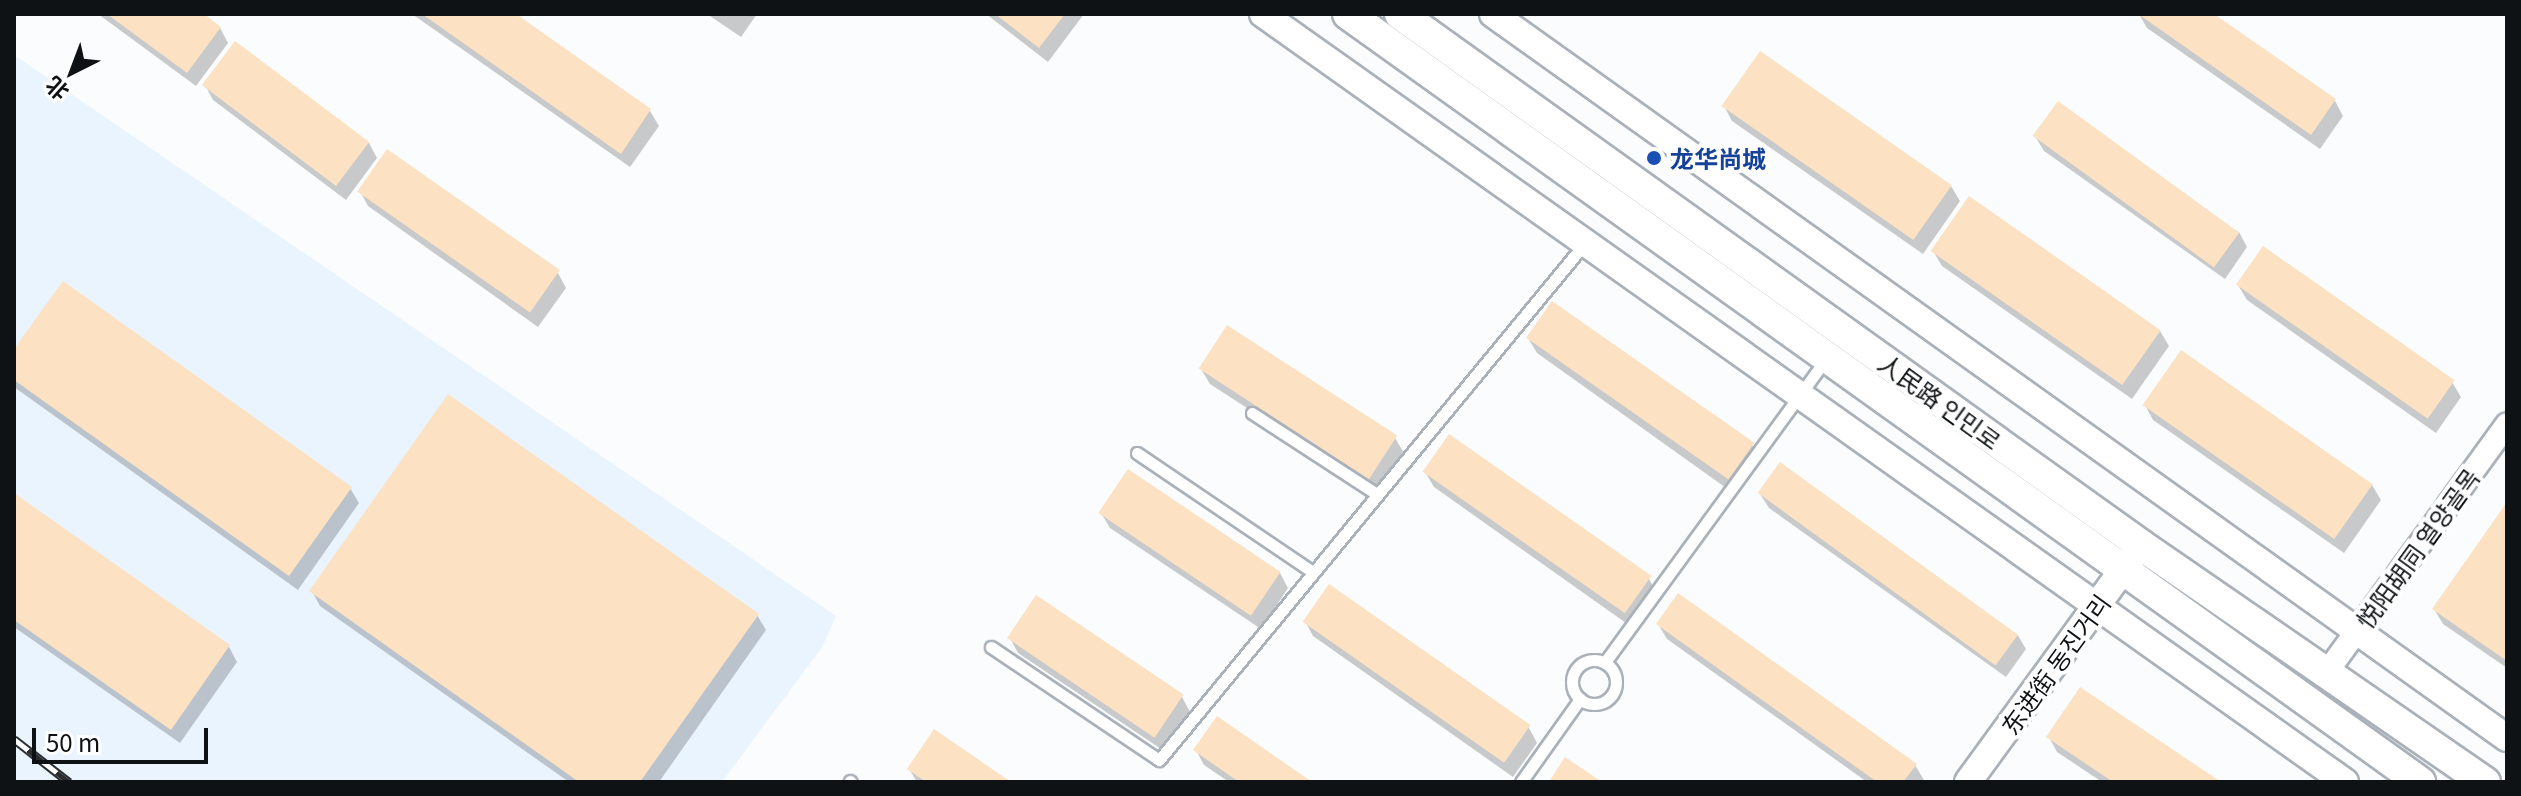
<!DOCTYPE html>
<meta charset="utf-8">
<style>
body{margin:0}
#map{position:relative;width:2521px;height:796px;overflow:hidden;background:#fafcfd;font-family:Georgia,"Noto Sans SC","Noto Sans KR",serif}
div>[style]{position:absolute}
[style*='--x']{left:calc(var(--x)*1px);top:calc(var(--y)*1px);width:calc(var(--w)*1px);rotate:calc(var(--a)*1deg)}
.built>*{inset:0;background:#e9f4ff}
.shadow>*{inset:0;background:#0003}
.building>*{inset:0;background:#fce1c2;transform-origin:0 0}
.roads{filter:drop-shadow(2px 0 #aab1b9) drop-shadow(-2px 0 #aab1b9) drop-shadow(0 2px #aab1b9) drop-shadow(0 -2px #aab1b9)}
.service>*{height:11px;margin:-5.5px;padding:0 5.5px;transform-origin:5.5px;border-radius:5.5px;background:#fff}
.service>.ring{margin:-5.5px;padding:0;box-sizing:content-box;background:none;border:11px solid #fff;border-radius:50%}
.minor>*{height:22px;margin:-11px;padding:0 11px;transform-origin:11px;border-radius:11px;background:#fff}
.tertiary>*{height:26px;margin:-13px;padding:0 13px;transform-origin:13px;border-radius:13px;background:#fff}
.secondary>*{height:30px;margin:-15px;padding:0 15px;transform-origin:15px;border-radius:15px;background:#fff}
.rail>*{height:9px;margin-top:-4.5px;transform-origin:0;background:repeating-linear-gradient(90deg,#fff 0 18px,#2a2d2f 0 36px);box-sizing:border-box;border-block:2px solid #2a2d2f}
.dots>*{width:22px;height:22px;translate:-50% -50%;box-sizing:border-box;border:4px solid #fff;border-radius:50%}
span{translate:-50% -50%;white-space:nowrap;text-align:center;line-height:1.15;-webkit-text-stroke:8px #fff;paint-order:stroke}
.transit-label{font-size:24px;color:#164399;font-weight:700}
.left{translate:0 -50%;text-align:left}
.street-label{font-size:24px;color:#0f1214}
.frame{position:absolute;inset:0;border:16px solid #0f1214;pointer-events:none}
.north{position:absolute;left:32px;top:32px;width:80px;height:80px;-webkit-text-stroke:6px #fff;paint-order:stroke;rotate:222deg;font-size:22px;font-weight:700;line-height:32px;text-align:center;color:#0f1214}
.north::after{content:'';display:block;margin:auto;width:28px;height:36px;background:#0f1214;clip-path:polygon(50% 0,100% 100%,50% 72%,0 100%)}
.scale{position:absolute;left:32px;top:728px;width:176px;height:36px;box-sizing:border-box;border:4px solid #0f1214;border-top:0;padding-left:10px;font-size:24px;line-height:28px;white-space:nowrap;color:#0f1214;-webkit-text-stroke:6px #fff;paint-order:stroke}
</style>
<div id="map">
<div class="built">
<i style="clip-path:polygon(14px 55px,836px 616px,822px 647px,722px 782px,14px 782px)"></i>
</div>
<div class="shadow">
<i style="clip-path:polygon(98px 14px,201px 14px,220px 28px,228px 43px,196px 86px)"></i>
<i style="clip-path:polygon(412px 14px,512px 14px,650px 111px,659px 126px,630px 167px)"></i>
<i style="clip-path:polygon(707px 14px,757px 14px,741px 37px)"></i>
<i style="clip-path:polygon(986px 14px,1084px 14px,1048px 62px)"></i>
<i style="clip-path:polygon(2139px 14px,2210px 14px,2335px 101px,2343px 116px,2320px 149px,2147px 28px)"></i>
<i style="clip-path:polygon(205px 85px,369px 143px,377px 158px,346px 200px,213px 100px)"></i>
<i style="clip-path:polygon(1724px 106px,1951px 186px,1960px 201px,1923px 254px,1732px 121px)"></i>
<i style="clip-path:polygon(2035px 136px,2239px 232px,2247px 247px,2225px 279px,2044px 151px)"></i>
<i style="clip-path:polygon(360px 191px,558px 273px,566px 288px,538px 327px,368px 206px)"></i>
<i style="clip-path:polygon(1933px 251px,2160px 331px,2169px 346px,2132px 399px,1942px 266px)"></i>
<i style="clip-path:polygon(2238px 285px,2452px 382px,2461px 397px,2436px 433px,2247px 300px)"></i>
<i style="clip-path:polygon(1528px 338px,1752px 445px,1761px 460px,1736px 495px,1537px 353px)"></i>
<i style="clip-path:polygon(14px 353px,350px 488px,359px 503px,298px 590px,14px 387px)"></i>
<i style="clip-path:polygon(1201px 369px,1395px 438px,1404px 453px,1378px 493px,1210px 384px)"></i>
<i style="clip-path:polygon(2145px 405px,2372px 485px,2381px 500px,2344px 553px,2153px 420px)"></i>
<i style="clip-path:polygon(1425px 472px,1649px 579px,1658px 594px,1633px 628px,1434px 487px)"></i>
<i style="clip-path:polygon(1760px 494px,2017px 634px,2026px 649px,2006px 677px,1769px 508px)"></i>
<i style="clip-path:polygon(14px 496px,229px 647px,237px 662px,180px 743px,14px 627px)"></i>
<i style="clip-path:polygon(2507px 506px,2507px 668px,2443px 624px,2434px 609px)"></i>
<i style="clip-path:polygon(1101px 513px,1280px 573px,1288px 588px,1261px 629px,1110px 528px)"></i>
<i style="clip-path:polygon(312px 591px,757px 615px,766px 630px,659px 782px,569px 782px,320px 606px)"></i>
<i style="clip-path:polygon(1305px 621px,1529px 728px,1537px 743px,1513px 777px,1313px 636px)"></i>
<i style="clip-path:polygon(1658px 624px,1915px 765px,1924px 780px,1867px 782px,1667px 639px)"></i>
<i style="clip-path:polygon(1010px 638px,1182px 697px,1190px 712px,1164px 751px,1018px 653px)"></i>
<i style="clip-path:polygon(2049px 737px,2217px 782px,2102px 782px,2057px 752px)"></i>
<i style="clip-path:polygon(1196px 750px,1308px 782px,1229px 782px,1204px 765px)"></i>
<i style="clip-path:polygon(909px 769px,1007px 782px,917px 782px)"></i>
</div>
<div class="building">
<i style="clip-path:polygon(107px 14px,204px 14px,221px 27px,187px 73px)"></i>
<i style="clip-path:polygon(422px 14px,516px 14px,651px 109px,621px 154px)"></i>
<i style="clip-path:polygon(995px 14px,1065px 14px,1039px 48px)"></i>
<i style="clip-path:polygon(2138px 14px,2214px 14px,2336px 99px,2311px 135px)"></i>
<i style="left:235px;top:41px;width:168px;height:55px;rotate:37deg"></i>
<i style="left:1760px;top:51px;width:234px;height:67px;rotate:35deg"></i>
<i style="left:2058px;top:101px;width:224px;height:43px;rotate:36deg"></i>
<i style="left:387px;top:149px;width:211px;height:52px;rotate:35deg"></i>
<i style="left:1969px;top:196px;width:234px;height:67px;rotate:35deg"></i>
<i style="left:2263px;top:246px;width:234px;height:47px;rotate:35deg"></i>
<i style="clip-path:polygon(63px 281px,352px 487px,289px 576px,14px 380px,14px 349px)"></i>
<i style="left:1552px;top:301px;width:247px;height:45px;rotate:35deg"></i>
<i style="left:1227px;top:325px;width:203px;height:52px;rotate:33deg"></i>
<i style="left:2181px;top:350px;width:234px;height:67px;rotate:35deg"></i>
<i style="clip-path:polygon(448px 394px,759px 614px,640px 782px,579px 782px,309px 591px)"></i>
<i style="left:1449px;top:434px;width:247px;height:46px;rotate:35deg"></i>
<i style="left:1780px;top:462px;width:294px;height:38px;rotate:36deg"></i>
<i style="left:1128px;top:469px;width:184px;height:53px;rotate:34deg"></i>
<i style="clip-path:polygon(14px 493px,230px 645px,171px 730px,14px 620px)"></i>
<i style="clip-path:polygon(2507px 502px,2507px 661px,2432px 609px)"></i>
<i style="left:1329px;top:584px;width:246px;height:46px;rotate:35deg"></i>
<i style="clip-path:polygon(1678px 593px,1917px 764px,1903px 782px,1877px 782px,1656px 624px)"></i>
<i style="left:1036px;top:595px;width:178px;height:52px;rotate:34deg"></i>
<i style="clip-path:polygon(2080px 687px,2221px 782px,2113px 782px,2046px 737px)"></i>
<i style="clip-path:polygon(1217px 716px,1312px 782px,1239px 782px,1193px 750px)"></i>
<i style="clip-path:polygon(934px 729px,1011px 782px,926px 782px,907px 769px)"></i>
<i style="clip-path:polygon(1565px 757px,1602px 782px,1549px 782px)"></i>
</div>
<div class="roads">
<div class="service">
<i style="--x:1252;--y:413;--w:147;--a:33"></i>
<i style="--x:1137;--y:453;--w:210;--a:34.1"></i>
<i style="--x:991;--y:647;--w:202;--a:33.9"></i>
<i style="--x:1159;--y:760;--w:670;--a:-50.51"></i>
<i class="ring" style="left:1572px;top:660px;width:33px;height:33px"></i>
<i style="--x:1605;--y:662;--w:374;--a:-53.9"></i>
<i style="--x:850;--y:781;--w:1;--a:45"></i>
<i style="--x:1521;--y:782;--w:102;--a:-54.6"></i>
</div>
<div class="minor">
<i style="--x:2327;--y:672;--w:306;--a:-54"></i>
</div>
<div class="tertiary">
<i style="--x:1263;--y:14;--w:1327;--a:35.37"></i>
<i style="--x:1493;--y:14;--w:1246;--a:35.53"></i>
<i style="--x:1968;--y:782;--w:285;--a:-53.9"></i>
</div>
<div class="secondary">
<i style="--x:1348;--y:14;--w:1319;--a:35.62"></i>
<i style="--x:1400;--y:14;--w:912;--a:35.63"></i>
<i style="--x:2141;--y:545;--w:418;--a:34.6"></i>
</div>
</div>
<div class="rail">
<i style="--x:14;--y:739;--w:70;--a:38"></i>
</div>
<div class="dots">
<i style="left:1654px;top:158px;background:#1a4fb4"></i>
</div>
<div class="transit-label">
<span class="left" style="left:1670px;top:158px">龙华尚城</span>
</div>
<div class="street-label">
<span style="left:1940px;top:401px;rotate:36deg">人民路 인민로</span>
<span style="left:2417px;top:548px;rotate:-54deg">悦阳胡同 열양골목</span>
<span style="left:2055px;top:664px;rotate:-54deg">东进街 동진거리</span>
</div>
<div class="frame"></div>
<div class="north">北</div>
<div class="scale">50 m</div>
</div>
